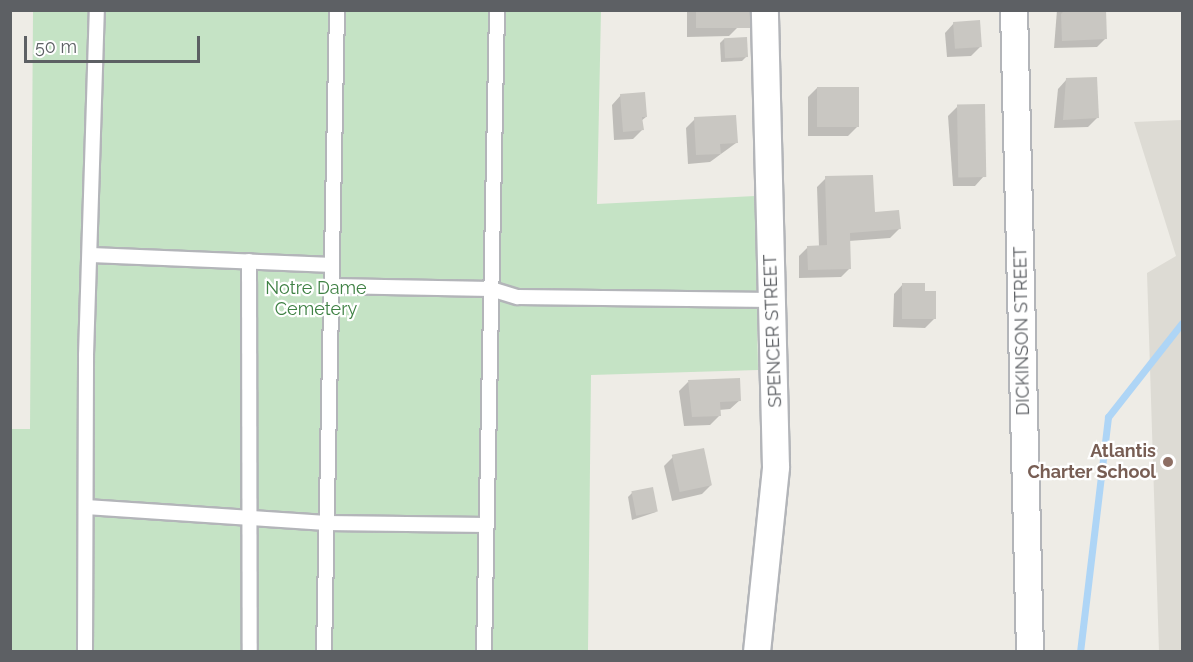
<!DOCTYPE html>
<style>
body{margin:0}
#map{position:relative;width:1193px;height:662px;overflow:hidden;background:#eeece6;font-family:Raleway,sans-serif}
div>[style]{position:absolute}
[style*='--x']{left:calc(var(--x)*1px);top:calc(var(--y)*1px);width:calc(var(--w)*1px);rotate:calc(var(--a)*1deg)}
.education>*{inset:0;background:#dddbd4}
.green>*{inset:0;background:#c5e3c5}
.shadow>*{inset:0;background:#0003}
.stream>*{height:7px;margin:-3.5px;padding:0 3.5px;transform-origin:3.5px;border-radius:3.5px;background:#aed5f6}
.building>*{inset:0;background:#c9c7c2;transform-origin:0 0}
.roads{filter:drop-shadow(2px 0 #b3b5b9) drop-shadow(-2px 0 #b3b5b9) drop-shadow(0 2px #b3b5b9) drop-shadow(0 -2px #b3b5b9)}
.lane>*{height:14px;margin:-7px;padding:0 7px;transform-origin:7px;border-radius:7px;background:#fff}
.street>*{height:26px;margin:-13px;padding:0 13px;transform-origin:13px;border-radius:13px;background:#fff}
.dots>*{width:16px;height:16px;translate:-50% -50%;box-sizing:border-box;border:3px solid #fff;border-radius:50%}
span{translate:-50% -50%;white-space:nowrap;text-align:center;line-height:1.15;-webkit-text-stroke:4.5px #fff;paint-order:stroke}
.park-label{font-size:18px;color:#3f8144}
.street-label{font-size:18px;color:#5d6064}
.education-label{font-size:18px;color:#785e54;font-weight:700}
.right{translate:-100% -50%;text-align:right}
.frame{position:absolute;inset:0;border:12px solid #5d6064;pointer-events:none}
.scale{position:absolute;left:24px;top:36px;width:176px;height:27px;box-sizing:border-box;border:3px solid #5d6064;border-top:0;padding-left:8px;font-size:18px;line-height:21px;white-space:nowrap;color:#5d6064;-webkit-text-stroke:4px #fff;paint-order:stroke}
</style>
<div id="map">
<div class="education">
<i style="clip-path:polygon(1182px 120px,1182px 651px,1159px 652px,1147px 273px,1176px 256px,1134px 122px)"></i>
</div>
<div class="green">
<i style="clip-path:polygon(33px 11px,601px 11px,597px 204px,755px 196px,758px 370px,591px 375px,588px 651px,11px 652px,11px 429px,30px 429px)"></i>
</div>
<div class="shadow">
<i style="clip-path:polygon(687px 10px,738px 10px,738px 27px,729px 36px,687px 37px)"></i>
<i style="clip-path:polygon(1057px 10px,1105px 10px,1105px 39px,1097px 47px,1054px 48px)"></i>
<i style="clip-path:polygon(954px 23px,980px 47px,971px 56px,947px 57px,945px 33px)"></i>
<i style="clip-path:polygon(724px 39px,746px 57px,742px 61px,721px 62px,720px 43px)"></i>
<i style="clip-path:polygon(1067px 79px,1097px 118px,1088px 127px,1054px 128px,1058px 89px)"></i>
<i style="clip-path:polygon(817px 88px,857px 127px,848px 136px,808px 136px,808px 97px)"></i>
<i style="clip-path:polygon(621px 95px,646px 117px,641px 121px,642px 130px,633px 139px,614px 140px,612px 105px)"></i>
<i style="clip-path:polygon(957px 107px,984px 176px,975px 186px,953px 186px,948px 116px)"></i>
<i style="clip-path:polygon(695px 119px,736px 143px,710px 162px,688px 164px,686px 128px)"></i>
<i style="clip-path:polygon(826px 178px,899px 229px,890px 238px,849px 241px,850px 268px,841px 277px,799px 278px,799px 256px,808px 247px,819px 247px,817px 187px)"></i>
<i style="clip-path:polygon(903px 284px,934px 319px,925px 328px,893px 327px,894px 294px)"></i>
<i style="clip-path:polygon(688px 382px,740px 400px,730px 409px,719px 410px,719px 416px,710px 425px,684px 426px,679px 391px)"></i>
<i style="clip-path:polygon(673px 457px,711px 485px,702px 494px,672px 501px,664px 466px)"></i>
<i style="clip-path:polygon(632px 493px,656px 512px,632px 520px,628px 497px)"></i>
</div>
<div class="stream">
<i style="--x:1080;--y:652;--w:237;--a:-83.2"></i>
<i style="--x:1108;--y:417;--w:120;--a:-51.8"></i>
</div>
<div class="building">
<i style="left:696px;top:10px;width:54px;height:18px"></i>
<i style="clip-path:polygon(1065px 10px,1106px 10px,1107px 39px,1062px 41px,1061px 14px)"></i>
<i style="left:980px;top:20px;width:27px;height:27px;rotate:86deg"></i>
<i style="left:747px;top:37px;width:20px;height:23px;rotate:87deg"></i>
<i style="clip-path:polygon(1097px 77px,1099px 118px,1063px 120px,1066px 78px)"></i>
<i style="left:817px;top:87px;width:42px;height:40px"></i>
<i style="clip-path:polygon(645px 92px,647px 117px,642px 117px,644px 130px,623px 132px,620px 94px)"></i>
<i style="left:985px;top:104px;width:73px;height:28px;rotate:89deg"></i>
<i style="clip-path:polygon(736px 115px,738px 143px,720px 144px,721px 154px,696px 155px,694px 117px)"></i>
<i style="clip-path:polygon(873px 175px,875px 212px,899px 210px,901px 229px,850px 233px,851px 269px,808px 270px,807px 246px,827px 245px,825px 176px)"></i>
<i style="clip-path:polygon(902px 283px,925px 283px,925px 291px,936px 291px,936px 319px,902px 319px)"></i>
<i style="clip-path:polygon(740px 378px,741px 401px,720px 402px,721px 416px,692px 417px,688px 380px)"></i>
<i style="left:704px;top:448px;width:38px;height:33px;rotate:78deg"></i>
<i style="left:653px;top:487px;width:25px;height:22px;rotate:79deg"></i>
</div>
<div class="roads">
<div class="lane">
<i style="--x:92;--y:255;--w:240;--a:2.4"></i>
<i style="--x:249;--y:261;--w:391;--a:89.9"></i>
<i style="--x:331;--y:286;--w:160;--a:1.1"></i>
<i style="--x:491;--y:289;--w:28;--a:17"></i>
<i style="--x:518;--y:297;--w:254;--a:0.7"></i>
<i style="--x:86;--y:507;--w:241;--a:3.8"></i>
<i style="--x:326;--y:523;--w:161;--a:0.7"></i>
<i style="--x:85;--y:652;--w:297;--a:-89.8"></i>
<i style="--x:86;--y:355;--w:345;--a:-88.2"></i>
<i style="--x:324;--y:652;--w:642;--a:-88.84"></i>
<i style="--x:484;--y:652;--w:642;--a:-88.84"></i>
</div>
<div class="street">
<i style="--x:1014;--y:10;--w:642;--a:88.57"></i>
<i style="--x:757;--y:652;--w:186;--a:-84.1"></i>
<i style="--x:776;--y:467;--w:457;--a:-91.4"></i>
</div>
</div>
<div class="dots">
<i style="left:1168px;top:462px;background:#8d6e63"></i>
</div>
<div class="park-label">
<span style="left:316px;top:299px">Notre Dame<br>Cemetery</span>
</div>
<div class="street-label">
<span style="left:773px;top:331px;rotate:-92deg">SPENCER STREET</span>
<span style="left:1022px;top:331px;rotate:-91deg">DICKINSON STREET</span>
</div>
<div class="education-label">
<span class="right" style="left:1156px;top:462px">Atlantis<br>Charter School</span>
</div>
<div class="frame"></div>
<div class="scale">50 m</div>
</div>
